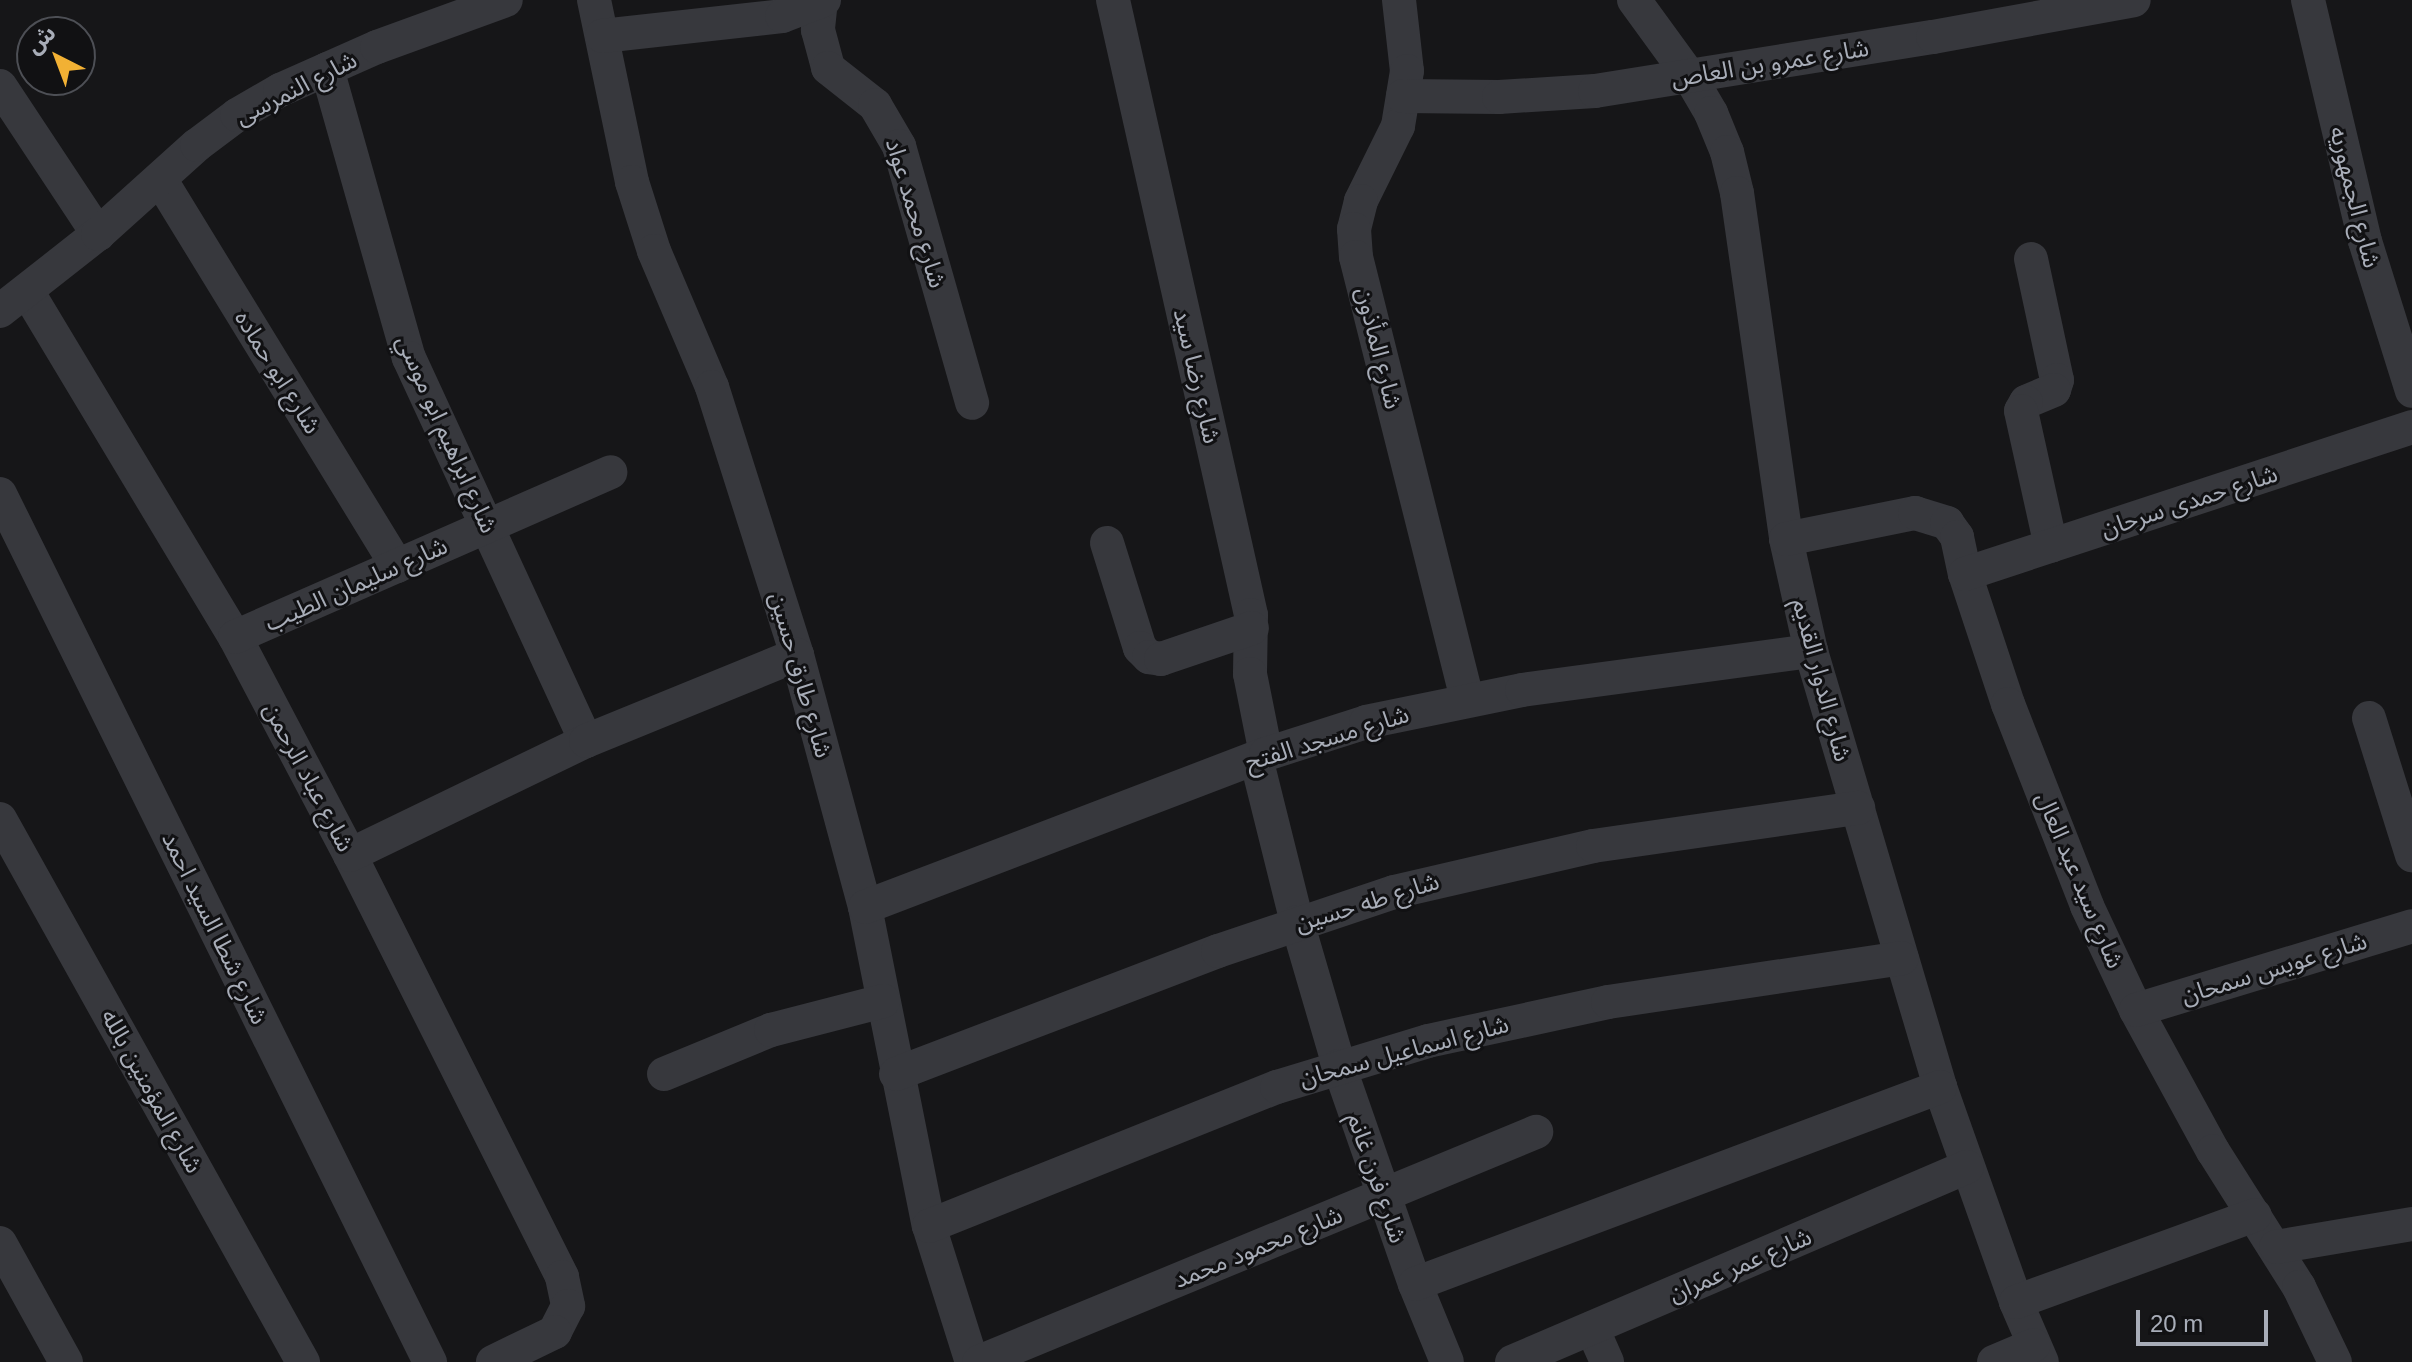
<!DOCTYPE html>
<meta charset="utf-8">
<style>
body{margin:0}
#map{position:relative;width:2412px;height:1362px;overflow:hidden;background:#161618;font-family:Arial,"Noto Sans Arabic",sans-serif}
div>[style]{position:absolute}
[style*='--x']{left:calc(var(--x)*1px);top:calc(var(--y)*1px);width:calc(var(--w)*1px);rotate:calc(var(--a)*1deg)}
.street>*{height:34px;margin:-17px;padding:0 17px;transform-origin:17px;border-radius:17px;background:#37383d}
span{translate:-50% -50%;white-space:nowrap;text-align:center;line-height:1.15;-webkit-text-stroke:6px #111113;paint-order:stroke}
.street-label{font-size:24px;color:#a8adb8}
.north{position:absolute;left:16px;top:16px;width:80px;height:80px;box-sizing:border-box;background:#111113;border:2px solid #4d4f55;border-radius:50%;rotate:318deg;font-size:22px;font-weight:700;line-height:32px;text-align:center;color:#a8adb8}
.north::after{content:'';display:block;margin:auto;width:28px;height:36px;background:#f2b134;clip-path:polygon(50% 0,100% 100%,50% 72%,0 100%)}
.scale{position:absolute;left:2136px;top:1310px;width:132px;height:36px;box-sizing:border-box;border:4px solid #a8adb8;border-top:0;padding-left:10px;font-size:24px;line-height:28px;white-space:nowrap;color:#a8adb8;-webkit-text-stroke:6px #111113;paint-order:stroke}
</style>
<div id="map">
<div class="street">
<i style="--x:594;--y:0;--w:186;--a:78.2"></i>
<i style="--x:632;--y:182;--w:72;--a:72.3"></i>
<i style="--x:654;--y:251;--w:148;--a:66.9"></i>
<i style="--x:712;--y:387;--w:281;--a:72.4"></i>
<i style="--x:797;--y:655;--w:261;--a:74.9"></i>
<i style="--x:865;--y:907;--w:325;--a:78.7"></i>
<i style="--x:929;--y:1226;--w:143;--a:72.5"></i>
<i style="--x:821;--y:0;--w:30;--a:96"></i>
<i style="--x:818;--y:30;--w:39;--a:75"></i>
<i style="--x:828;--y:68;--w:60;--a:38.2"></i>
<i style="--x:875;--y:105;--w:48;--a:59.7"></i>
<i style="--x:899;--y:146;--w:267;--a:74.1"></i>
<i style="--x:1113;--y:0;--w:630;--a:77.35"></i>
<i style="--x:1251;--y:615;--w:59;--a:91"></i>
<i style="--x:1250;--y:674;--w:82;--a:78.7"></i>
<i style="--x:1399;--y:0;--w:71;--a:83.6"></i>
<i style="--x:1407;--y:71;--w:56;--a:99.3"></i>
<i style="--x:1398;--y:126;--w:84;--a:116.3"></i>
<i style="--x:1361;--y:201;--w:29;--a:104"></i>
<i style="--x:1354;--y:229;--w:28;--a:86"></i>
<i style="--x:1356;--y:257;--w:456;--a:75.9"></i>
<i style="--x:1634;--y:0;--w:95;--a:54"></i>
<i style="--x:1690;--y:77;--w:42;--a:59.7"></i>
<i style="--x:1711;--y:113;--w:42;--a:67.7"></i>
<i style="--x:1727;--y:152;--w:42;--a:76.3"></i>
<i style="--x:1737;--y:193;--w:349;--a:81.9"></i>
<i style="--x:1786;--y:539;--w:115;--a:77.4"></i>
<i style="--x:1811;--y:651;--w:455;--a:73.5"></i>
<i style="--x:1940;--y:1087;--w:228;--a:70.5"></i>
<i style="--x:2016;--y:1302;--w:65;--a:66.6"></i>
<i style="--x:2308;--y:0;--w:248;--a:76.7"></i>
<i style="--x:2365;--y:241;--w:157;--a:72.6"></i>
<i style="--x:602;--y:36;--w:181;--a:-6.3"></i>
<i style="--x:782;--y:16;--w:45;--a:-20.9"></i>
<i style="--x:327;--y:69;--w:300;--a:74.2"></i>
<i style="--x:409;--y:358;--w:422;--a:65.2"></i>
<i style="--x:0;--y:86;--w:178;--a:56.5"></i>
<i style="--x:1403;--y:96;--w:96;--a:0.6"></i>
<i style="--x:1499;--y:97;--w:96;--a:-3.6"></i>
<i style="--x:1595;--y:91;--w:342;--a:-9.1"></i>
<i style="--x:1933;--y:37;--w:204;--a:-10.4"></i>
<i style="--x:160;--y:179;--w:454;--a:58.5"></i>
<i style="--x:2031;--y:259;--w:124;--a:77.9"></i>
<i style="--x:2057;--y:380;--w:10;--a:107"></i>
<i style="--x:2054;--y:390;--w:30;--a:157"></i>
<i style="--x:2026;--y:402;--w:10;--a:119"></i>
<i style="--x:2021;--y:411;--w:138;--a:77.5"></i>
<i style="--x:27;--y:291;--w:404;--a:59"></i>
<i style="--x:235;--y:637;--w:246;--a:62.2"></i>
<i style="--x:350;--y:855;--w:472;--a:63.3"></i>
<i style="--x:562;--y:1277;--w:30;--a:78"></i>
<i style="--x:568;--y:1306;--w:29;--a:117"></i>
<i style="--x:555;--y:1332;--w:69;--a:154.2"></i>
<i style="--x:0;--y:311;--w:125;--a:-38.2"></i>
<i style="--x:98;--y:234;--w:133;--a:-42"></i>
<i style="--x:197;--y:145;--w:50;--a:-36.9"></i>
<i style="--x:237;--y:115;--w:50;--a:-30.2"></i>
<i style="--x:280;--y:90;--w:106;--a:-23.9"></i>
<i style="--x:377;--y:47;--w:137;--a:-20"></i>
<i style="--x:0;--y:494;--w:969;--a:63.65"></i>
<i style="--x:1786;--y:539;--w:132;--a:-11.4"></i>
<i style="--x:1915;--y:513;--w:34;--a:17"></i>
<i style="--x:1947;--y:523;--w:17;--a:54"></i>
<i style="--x:1957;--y:537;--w:38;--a:78"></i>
<i style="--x:1965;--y:574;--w:137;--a:71.7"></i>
<i style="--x:2008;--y:704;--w:217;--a:68.6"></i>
<i style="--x:2087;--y:906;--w:115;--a:64.8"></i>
<i style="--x:2136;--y:1010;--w:161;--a:61.4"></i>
<i style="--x:2213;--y:1151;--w:161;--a:57.7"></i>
<i style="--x:2299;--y:1287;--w:83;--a:64.4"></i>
<i style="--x:1107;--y:543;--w:110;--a:72.6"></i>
<i style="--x:1140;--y:648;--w:13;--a:45"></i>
<i style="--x:1149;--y:657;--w:12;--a:9"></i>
<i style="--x:1161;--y:659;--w:96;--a:-18.8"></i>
<i style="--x:1965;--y:574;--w:471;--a:-18.2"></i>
<i style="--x:235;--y:637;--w:410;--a:-23.7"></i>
<i style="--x:2369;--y:718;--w:144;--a:72.6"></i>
<i style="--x:1256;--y:758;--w:169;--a:76"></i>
<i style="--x:1297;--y:922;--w:150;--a:73.7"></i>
<i style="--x:1339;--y:1066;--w:231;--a:70.8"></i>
<i style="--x:1415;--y:1284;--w:84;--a:67.7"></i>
<i style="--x:0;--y:819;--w:622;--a:60.84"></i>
<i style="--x:350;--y:855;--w:262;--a:-25.8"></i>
<i style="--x:586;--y:741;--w:228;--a:-22.2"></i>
<i style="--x:865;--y:907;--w:429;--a:-20.9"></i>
<i style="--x:1266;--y:754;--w:105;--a:-17.7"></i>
<i style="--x:1366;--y:722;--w:159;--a:-11.6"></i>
<i style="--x:1522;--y:690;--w:292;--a:-7.7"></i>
<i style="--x:2136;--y:1010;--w:288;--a:-16.9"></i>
<i style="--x:664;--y:1074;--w:116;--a:-22.4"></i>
<i style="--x:771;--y:1030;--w:116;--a:-14.5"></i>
<i style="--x:896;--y:1074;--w:345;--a:-20.9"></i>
<i style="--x:1218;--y:951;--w:186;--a:-18.5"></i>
<i style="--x:1394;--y:892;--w:204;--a:-13"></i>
<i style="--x:1593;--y:846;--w:268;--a:-8.2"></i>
<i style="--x:929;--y:1226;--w:375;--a:-21.8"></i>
<i style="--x:1277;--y:1087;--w:158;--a:-16.9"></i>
<i style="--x:1428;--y:1041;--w:184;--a:-12.2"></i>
<i style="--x:1608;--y:1002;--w:297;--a:-8.5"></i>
<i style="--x:0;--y:1243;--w:136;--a:61"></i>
<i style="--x:2276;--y:1247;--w:138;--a:-9.6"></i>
<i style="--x:1415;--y:1284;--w:561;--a:-20.57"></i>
<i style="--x:2016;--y:1302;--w:254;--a:-20"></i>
<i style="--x:1592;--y:1328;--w:37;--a:66"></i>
<i style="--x:979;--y:1362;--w:603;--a:-22.44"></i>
<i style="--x:1512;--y:1362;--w:495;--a:-23.2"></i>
<i style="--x:1994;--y:1362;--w:43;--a:-23"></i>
</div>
<div class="street-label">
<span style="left:1770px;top:63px;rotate:-9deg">شارع عمرو بن العاص</span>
<span style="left:296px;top:88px;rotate:-27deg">شارع النمرسى</span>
<span style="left:2355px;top:197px;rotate:76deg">شارع الجمهوريه</span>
<span style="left:916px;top:213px;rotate:73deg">شارع محمد عواد</span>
<span style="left:1379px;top:348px;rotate:76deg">شارع المأذون</span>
<span style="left:278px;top:372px;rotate:58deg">شارع ابو حماده</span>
<span style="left:1197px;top:376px;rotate:77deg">شارع رضا سيد</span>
<span style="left:447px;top:434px;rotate:66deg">شارع ابراهيم ابو موسي</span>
<span style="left:2189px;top:501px;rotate:-18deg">شارع حمدى سرحان</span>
<span style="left:356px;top:584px;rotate:-24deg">شارع سليمان الطيب</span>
<span style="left:801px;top:675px;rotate:74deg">شارع طارق حسين</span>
<span style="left:1822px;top:680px;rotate:75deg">شارع الدوار القديم</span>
<span style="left:1327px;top:738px;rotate:-17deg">شارع مسجد الفتح</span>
<span style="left:309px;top:777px;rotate:62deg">شارع عباد الرحمن</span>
<span style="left:2080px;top:880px;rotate:67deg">شارع سيد عبد العال</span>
<span style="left:1367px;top:902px;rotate:-17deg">شارع طه حسين</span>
<span style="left:215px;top:928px;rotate:64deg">شارع شطا السيد احمد</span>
<span style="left:2274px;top:968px;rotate:-17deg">شارع عويس سمحان</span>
<span style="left:1404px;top:1051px;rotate:-15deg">شارع اسماعيل سمحان</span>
<span style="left:152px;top:1091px;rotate:61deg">شارع المؤمنين بالله</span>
<span style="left:1377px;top:1178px;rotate:71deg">شارع فرن غانم</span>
<span style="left:1258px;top:1247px;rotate:-22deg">شارع محمود محمد</span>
<span style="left:1740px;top:1265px;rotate:-23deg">شارع عمر عمران</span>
</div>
<div class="north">ش</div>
<div class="scale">20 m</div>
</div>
